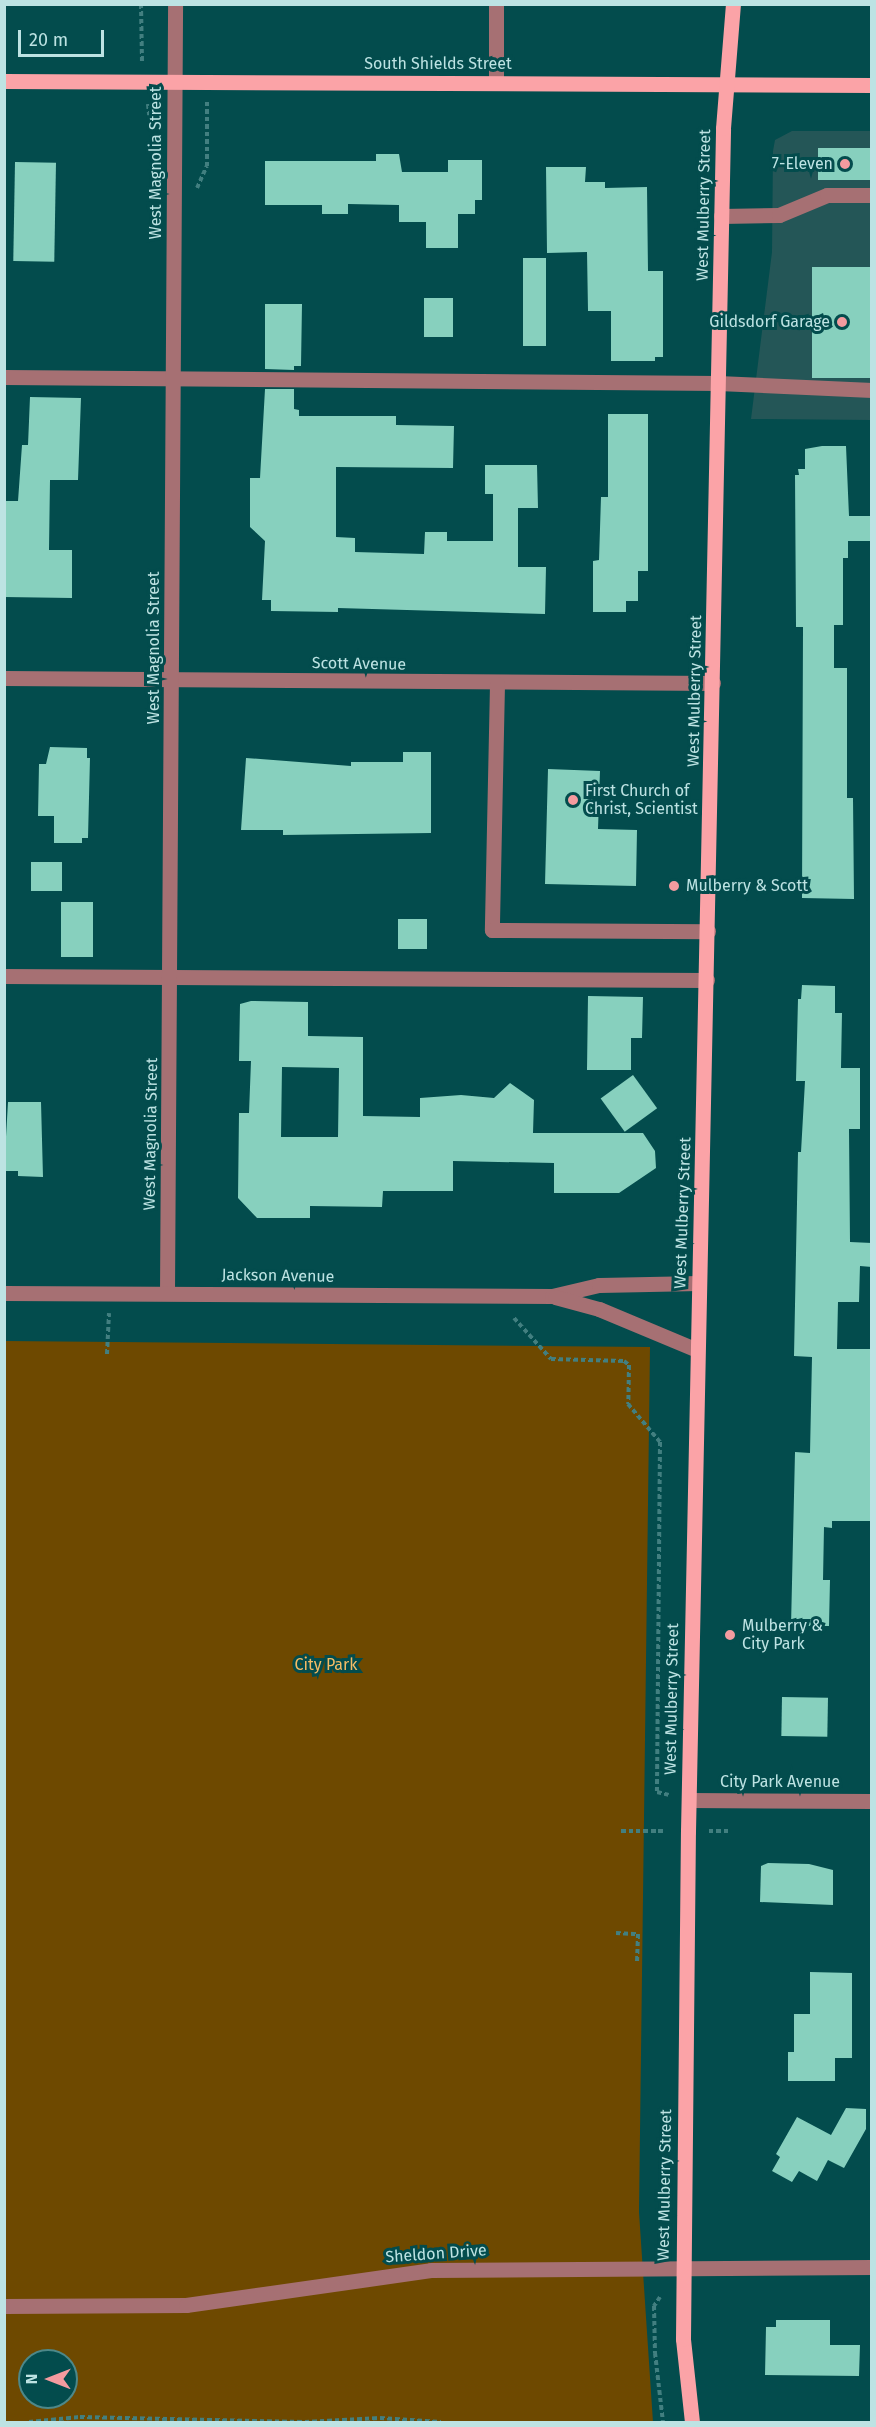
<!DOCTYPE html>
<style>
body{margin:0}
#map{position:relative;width:876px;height:2427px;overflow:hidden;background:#034c4d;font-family:"Fira Sans",sans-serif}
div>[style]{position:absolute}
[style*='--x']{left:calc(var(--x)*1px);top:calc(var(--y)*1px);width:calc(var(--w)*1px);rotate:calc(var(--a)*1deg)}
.built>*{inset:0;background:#245657}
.green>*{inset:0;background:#6e4900}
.building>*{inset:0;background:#87d0be;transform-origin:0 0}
.path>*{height:4px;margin-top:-2px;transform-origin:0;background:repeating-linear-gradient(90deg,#427f80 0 4.5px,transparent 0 7.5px)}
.minor>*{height:15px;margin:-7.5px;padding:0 7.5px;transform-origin:7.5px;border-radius:7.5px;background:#a67073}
.major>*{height:15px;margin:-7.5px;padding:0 7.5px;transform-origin:7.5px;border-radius:7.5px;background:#fba3a7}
.dots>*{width:16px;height:16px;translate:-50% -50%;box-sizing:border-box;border:3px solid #034c4d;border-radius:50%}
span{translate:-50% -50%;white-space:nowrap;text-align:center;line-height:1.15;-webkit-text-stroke:6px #034c4d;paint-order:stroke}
.street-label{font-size:16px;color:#bde3e3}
.poi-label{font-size:16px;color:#bde3e3}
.right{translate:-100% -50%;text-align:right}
.left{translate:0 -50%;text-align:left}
.park-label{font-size:16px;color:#f5bc65}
.frame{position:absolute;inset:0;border:6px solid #bde3e3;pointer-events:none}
.north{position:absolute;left:18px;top:2349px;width:60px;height:60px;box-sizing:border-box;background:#034c4d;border:2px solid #4d8889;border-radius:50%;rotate:270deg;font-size:16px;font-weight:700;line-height:24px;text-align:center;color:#bde3e3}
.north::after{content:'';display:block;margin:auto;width:21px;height:27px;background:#f49b9f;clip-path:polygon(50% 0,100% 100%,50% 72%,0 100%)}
.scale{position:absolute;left:18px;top:30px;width:86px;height:27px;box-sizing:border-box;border:3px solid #bde3e3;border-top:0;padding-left:8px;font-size:18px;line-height:21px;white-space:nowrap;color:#bde3e3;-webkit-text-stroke:4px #034c4d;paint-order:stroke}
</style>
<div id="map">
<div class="built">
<i style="clip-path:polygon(792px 131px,871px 131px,871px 420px,751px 419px,772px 252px,773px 151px,775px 140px)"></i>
</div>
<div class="green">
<i style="clip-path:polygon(evenodd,5px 1341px,650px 1347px,639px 2212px,653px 2422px,5px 2422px,5px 1341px,30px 2361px,66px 2361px,66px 2397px,30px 2397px,30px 2361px)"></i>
</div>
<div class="building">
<i style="left:818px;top:148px;width:54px;height:32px"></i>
<i style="clip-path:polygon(376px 154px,399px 154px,402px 172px,448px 172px,448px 160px,482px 160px,482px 200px,475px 200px,475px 214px,458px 214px,458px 248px,426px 248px,426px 222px,399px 222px,399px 205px,348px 204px,348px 214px,322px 214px,322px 205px,265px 205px,265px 161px,376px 161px)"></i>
<i style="left:15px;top:162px;width:41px;height:99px;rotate:1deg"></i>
<i style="clip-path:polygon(546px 167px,586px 167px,585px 182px,605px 182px,605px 188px,647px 187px,648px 271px,663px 271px,663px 357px,655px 357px,655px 361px,611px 361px,611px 311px,588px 311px,587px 252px,547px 253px)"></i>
<i style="left:523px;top:258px;width:23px;height:88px"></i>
<i style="left:812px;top:267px;width:60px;height:111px"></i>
<i style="left:424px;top:298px;width:29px;height:39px"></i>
<i style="clip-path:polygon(265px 304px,302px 304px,301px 366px,294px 366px,294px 370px,265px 369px)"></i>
<i style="clip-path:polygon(265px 389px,294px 389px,294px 409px,299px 410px,299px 416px,396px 416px,396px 425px,454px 426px,453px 468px,336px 467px,336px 537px,355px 538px,355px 552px,424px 554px,425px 532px,447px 532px,447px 541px,493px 541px,493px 494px,485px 494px,485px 465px,537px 465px,538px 508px,518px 508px,518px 567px,546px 567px,545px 614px,338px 608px,338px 612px,271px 611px,271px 600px,262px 600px,265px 541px,250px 527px,250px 478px,260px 478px)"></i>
<i style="clip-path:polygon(30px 397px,81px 398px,78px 480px,50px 480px,49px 550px,72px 550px,72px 598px,4px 597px,4px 501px,18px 501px,22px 445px,28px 445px)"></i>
<i style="clip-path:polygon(608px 414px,648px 414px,648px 571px,638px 571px,638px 601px,626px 601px,626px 612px,593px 612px,593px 561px,599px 560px,601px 497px,608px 497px)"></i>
<i style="clip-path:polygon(822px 446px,846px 446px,849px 516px,872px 516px,872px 541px,848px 541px,848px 558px,843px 558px,843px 625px,834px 625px,834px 668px,847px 668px,847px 798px,853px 798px,854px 899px,802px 898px,803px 627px,796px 627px,795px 475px,799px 475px,798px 469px,805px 469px,805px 449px)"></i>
<i style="clip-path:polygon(50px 747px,87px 748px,87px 758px,90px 758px,88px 838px,82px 838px,82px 843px,54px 843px,54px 816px,38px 816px,39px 764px,46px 764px)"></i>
<i style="clip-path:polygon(403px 752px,431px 752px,431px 833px,283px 835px,283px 830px,241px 830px,246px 758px,351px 766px,351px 762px,403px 762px)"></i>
<i style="clip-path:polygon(548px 769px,600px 771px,598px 829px,637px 830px,636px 886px,545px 884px)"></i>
<i style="left:31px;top:862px;width:31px;height:29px"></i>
<i style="left:61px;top:902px;width:32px;height:55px"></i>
<i style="left:398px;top:919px;width:29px;height:30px"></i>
<i style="clip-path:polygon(802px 985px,835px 986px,835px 1013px,842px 1013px,841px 1068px,860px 1068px,860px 1129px,849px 1129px,850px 1242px,872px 1243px,872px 1267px,860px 1266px,859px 1302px,838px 1302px,837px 1349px,872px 1349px,872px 1521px,832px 1521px,832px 1528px,824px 1527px,823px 1580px,830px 1580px,829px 1626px,791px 1626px,795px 1452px,810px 1453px,812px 1357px,794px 1356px,798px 1152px,801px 1152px,805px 1081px,796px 1081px,798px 999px,801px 999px)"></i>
<i style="clip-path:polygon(588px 996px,643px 997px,642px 1038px,631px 1038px,631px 1070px,587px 1070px)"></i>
<i style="clip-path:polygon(evenodd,251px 1001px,308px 1002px,308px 1036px,363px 1037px,363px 1116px,420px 1117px,420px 1098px,461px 1095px,494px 1098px,510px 1083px,534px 1100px,533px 1133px,643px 1133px,655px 1151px,656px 1168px,619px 1193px,554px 1193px,554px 1163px,453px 1161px,453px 1191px,383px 1191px,382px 1207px,310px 1206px,310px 1218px,257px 1218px,238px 1198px,239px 1113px,249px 1113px,251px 1061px,239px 1061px,240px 1004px,251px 1001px,282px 1067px,339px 1068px,338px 1137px,281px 1137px,282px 1067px)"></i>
<i style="left:633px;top:1075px;width:41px;height:40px;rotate:54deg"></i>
<i style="clip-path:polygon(8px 1102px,41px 1102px,43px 1177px,18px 1176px,18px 1171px,4px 1171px)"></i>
<i style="left:782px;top:1697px;width:46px;height:39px;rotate:1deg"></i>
<i style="clip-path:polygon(768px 1863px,809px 1864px,833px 1870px,833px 1905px,760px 1902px,761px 1866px)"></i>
<i style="clip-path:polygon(810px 1972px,852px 1973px,852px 2058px,835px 2058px,835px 2081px,788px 2081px,788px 2052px,794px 2052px,794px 2014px,810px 2014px)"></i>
<i style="clip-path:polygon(846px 2108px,866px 2109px,866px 2129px,844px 2168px,828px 2160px,817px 2181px,799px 2171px,792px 2182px,772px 2171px,780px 2157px,776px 2154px,797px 2117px,831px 2135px)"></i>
<i style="clip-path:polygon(776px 2320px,830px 2320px,830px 2345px,860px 2345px,859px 2376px,765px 2375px,766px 2327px,776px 2327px)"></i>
</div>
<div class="path">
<i style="--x:141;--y:4;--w:57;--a:89"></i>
<i style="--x:148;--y:104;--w:19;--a:84"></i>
<i style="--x:197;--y:188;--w:24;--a:-66"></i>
<i style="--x:207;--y:166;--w:64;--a:-90"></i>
<i style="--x:514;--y:1318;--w:55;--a:47.9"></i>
<i style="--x:551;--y:1359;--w:73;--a:1.6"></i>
<i style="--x:624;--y:1361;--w:6;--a:39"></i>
<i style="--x:629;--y:1365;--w:39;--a:91"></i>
<i style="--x:628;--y:1404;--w:50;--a:49.9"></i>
<i style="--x:660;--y:1442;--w:350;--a:90.5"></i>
<i style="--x:657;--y:1792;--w:12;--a:14"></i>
<i style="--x:107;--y:1354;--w:41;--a:-87.2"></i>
<i style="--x:621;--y:1831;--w:45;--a:0"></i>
<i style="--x:709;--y:1831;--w:20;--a:0"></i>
<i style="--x:616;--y:1933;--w:22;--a:3"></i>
<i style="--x:638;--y:1934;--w:29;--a:92"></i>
<i style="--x:660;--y:2297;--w:11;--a:124"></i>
<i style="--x:654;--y:2306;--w:47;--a:88.8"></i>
<i style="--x:655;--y:2353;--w:69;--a:83.4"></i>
<i style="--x:29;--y:2422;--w:51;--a:-5.6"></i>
<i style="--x:80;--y:2417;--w:225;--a:1.3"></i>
<i style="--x:305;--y:2422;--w:75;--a:-3.1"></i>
<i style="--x:380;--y:2418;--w:61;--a:3.8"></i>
</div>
<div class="minor">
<i style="--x:496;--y:82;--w:78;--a:-90"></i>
<i style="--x:721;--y:216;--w:58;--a:-1"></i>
<i style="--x:779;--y:215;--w:52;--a:-22.6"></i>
<i style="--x:827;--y:195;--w:45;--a:0"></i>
<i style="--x:4;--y:377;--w:714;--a:0.48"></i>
<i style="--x:718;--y:383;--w:154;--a:2.6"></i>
<i style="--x:4;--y:678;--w:709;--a:0.4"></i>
<i style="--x:497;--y:684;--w:246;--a:91.2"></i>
<i style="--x:492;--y:930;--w:216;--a:0.3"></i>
<i style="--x:4;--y:976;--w:703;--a:0.33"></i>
<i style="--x:167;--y:1292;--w:1288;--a:-89.64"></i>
<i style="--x:4;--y:1293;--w:548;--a:0.31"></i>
<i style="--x:552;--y:1296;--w:48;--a:-13.2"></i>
<i style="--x:599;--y:1285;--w:100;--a:-1.1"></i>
<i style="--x:555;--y:1297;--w:46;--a:15.3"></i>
<i style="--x:599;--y:1309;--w:106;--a:22.7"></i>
<i style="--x:689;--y:1800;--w:183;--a:0.3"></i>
<i style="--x:4;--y:2306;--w:182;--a:-0.3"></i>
<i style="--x:186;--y:2305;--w:247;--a:-8.1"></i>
<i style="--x:431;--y:2270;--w:441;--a:-0.4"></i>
</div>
<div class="major">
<i style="--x:4;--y:81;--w:868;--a:0.26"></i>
<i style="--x:692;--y:2422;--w:83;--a:-96.2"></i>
<i style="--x:683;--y:2339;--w:508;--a:-89.44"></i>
<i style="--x:688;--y:1831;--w:1703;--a:-88.82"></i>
<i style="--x:723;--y:128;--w:124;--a:-85.4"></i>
</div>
<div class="dots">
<i style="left:845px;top:164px;background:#f49b9f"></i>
<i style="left:842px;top:322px;background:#f49b9f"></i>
<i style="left:573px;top:800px;background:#f49b9f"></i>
<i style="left:674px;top:886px;background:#f49b9f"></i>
<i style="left:730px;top:1635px;background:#f49b9f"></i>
</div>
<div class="street-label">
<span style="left:438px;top:64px">South Shields Street</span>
<span style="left:156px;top:163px;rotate:-90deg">West Magnolia Street</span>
<span style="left:704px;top:205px;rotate:-89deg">West Mulberry Street</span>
<span style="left:154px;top:648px;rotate:-90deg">West Magnolia Street</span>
<span style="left:359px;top:664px;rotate:1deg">Scott Avenue</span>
<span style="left:695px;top:691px;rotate:-89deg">West Mulberry Street</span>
<span style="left:151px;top:1134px;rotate:-89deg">West Magnolia Street</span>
<span style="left:683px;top:1213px;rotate:-88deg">West Mulberry Street</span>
<span style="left:278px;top:1276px;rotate:1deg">Jackson Avenue</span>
<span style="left:672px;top:1699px;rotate:-89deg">West Mulberry Street</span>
<span style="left:780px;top:1782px">City Park Avenue</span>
<span style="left:665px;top:2185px;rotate:-89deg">West Mulberry Street</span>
<span style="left:436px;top:2254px;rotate:-4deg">Sheldon Drive</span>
</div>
<div class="poi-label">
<span class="right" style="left:833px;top:164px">7-Eleven</span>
<span class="right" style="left:830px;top:322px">Gildsdorf Garage</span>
<span class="left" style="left:585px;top:800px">First Church of<br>Christ, Scientist</span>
<span class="left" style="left:686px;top:886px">Mulberry &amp; Scott</span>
<span class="left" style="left:742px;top:1635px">Mulberry &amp;<br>City Park</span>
</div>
<div class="park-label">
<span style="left:326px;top:1665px">City Park</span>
</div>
<div class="frame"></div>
<div class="north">N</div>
<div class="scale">20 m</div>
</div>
